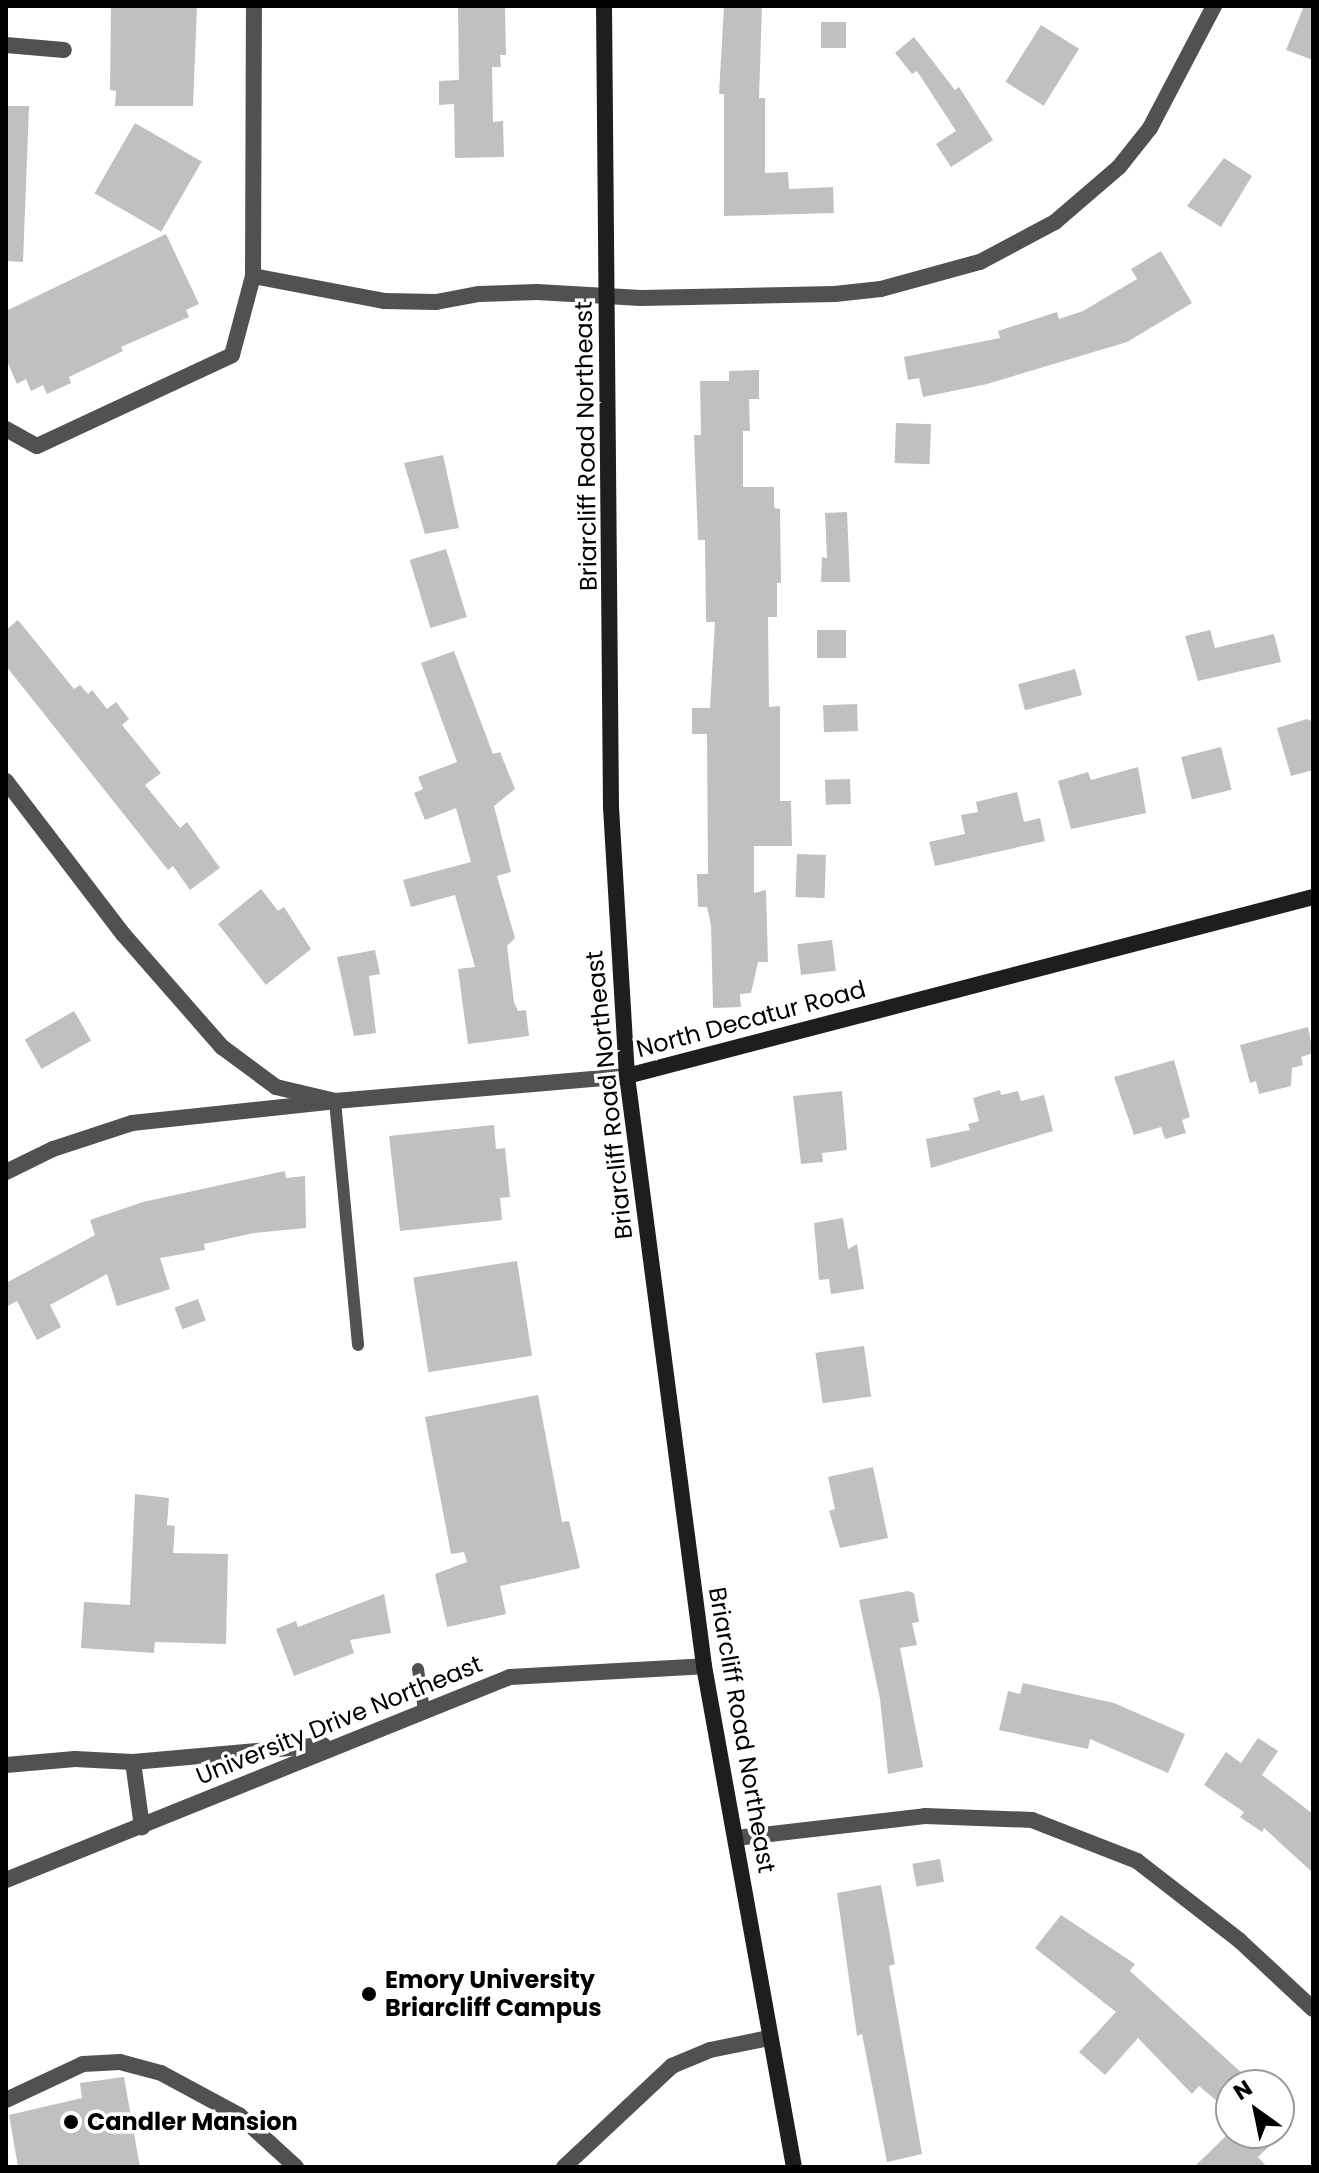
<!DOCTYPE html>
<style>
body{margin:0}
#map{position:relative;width:1319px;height:2173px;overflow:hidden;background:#fff;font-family:Poppins,sans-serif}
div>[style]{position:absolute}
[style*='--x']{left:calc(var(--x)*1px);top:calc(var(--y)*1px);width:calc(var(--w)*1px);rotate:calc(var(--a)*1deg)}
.building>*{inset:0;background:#c0c0c0;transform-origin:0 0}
.service>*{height:12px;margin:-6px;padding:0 6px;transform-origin:6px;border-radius:6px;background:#515151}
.minor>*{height:16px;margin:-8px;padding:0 8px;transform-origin:8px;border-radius:8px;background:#515151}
.tertiary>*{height:16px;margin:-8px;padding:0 8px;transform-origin:8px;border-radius:8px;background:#515151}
.secondary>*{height:16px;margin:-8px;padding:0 8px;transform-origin:8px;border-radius:8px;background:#1e1e1e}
.dots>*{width:22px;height:22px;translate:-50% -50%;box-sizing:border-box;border:4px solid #fff;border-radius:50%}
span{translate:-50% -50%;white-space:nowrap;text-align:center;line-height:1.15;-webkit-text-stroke:7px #fff;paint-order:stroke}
.street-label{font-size:24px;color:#000}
.poi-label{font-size:24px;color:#000;font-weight:700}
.left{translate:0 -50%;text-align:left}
.frame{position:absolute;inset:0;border:8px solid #000;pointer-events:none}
.north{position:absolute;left:1215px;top:2069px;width:80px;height:80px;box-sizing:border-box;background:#fff;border:2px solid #999;border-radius:50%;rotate:327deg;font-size:22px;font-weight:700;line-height:32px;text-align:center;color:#000}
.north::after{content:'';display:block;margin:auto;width:28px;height:36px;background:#000;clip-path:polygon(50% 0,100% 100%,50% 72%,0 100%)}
</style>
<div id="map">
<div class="building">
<i style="clip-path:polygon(111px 6px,197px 7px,193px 106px,115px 106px,116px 91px,110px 90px)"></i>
<i style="clip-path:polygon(458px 6px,505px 6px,506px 55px,500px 55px,501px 67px,492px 67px,493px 122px,503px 121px,504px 157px,455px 158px,454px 104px,439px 105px,439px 81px,459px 80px)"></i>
<i style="clip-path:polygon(724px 6px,762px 6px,759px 98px,765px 98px,765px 173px,788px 172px,789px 189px,833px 187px,834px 213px,724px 216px,724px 94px,719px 94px)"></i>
<i style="clip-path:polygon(1304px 6px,1313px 6px,1313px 60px,1286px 50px)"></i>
<i style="left:821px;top:22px;width:25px;height:26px"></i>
<i style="left:1041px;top:25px;width:45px;height:67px;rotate:32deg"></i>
<i style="clip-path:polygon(914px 37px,955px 90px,959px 87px,993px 140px,951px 167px,936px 144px,956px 131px,917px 71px,912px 74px,895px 53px)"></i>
<i style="clip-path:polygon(6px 106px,29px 106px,23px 262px,6px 261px)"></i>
<i style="left:135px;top:123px;width:77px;height:81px;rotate:30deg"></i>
<i style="clip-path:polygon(1224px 158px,1252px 176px,1221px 227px,1187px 206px)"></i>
<i style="clip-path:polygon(166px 234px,199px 304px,186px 310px,189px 317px,121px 347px,123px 351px,69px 377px,71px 383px,47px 394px,43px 385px,31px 391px,26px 379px,17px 384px,6px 359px,6px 311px)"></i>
<i style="clip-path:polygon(1161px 251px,1192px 303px,1127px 342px,987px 384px,923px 397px,919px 378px,908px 380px,904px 357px,1000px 338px,998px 331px,1057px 312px,1059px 319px,1083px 311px,1137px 279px,1131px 269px)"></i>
<i style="clip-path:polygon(759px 370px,759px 399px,749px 399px,750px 431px,743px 431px,743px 487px,774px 487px,774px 508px,780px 509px,781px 583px,777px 583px,777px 617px,768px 617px,769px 707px,780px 706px,780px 801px,791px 801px,792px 846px,754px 846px,754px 893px,766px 890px,768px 962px,758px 962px,751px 993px,740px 994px,741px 1007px,713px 1008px,711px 925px,707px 907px,698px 907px,697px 874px,708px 874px,707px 734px,692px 734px,692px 708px,710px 708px,715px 622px,706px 622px,705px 540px,698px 540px,694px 435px,701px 435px,700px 381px,729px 381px,729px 371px)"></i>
<i style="left:896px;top:423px;width:35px;height:40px;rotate:2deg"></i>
<i style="clip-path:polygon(443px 455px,459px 528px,425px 534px,404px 463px)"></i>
<i style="clip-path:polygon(847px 512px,850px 582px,821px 582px,822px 557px,827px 558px,825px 513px)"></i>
<i style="left:446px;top:549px;width:71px;height:38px;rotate:73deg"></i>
<i style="clip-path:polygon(18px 620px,74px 689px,80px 685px,88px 694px,92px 690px,107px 709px,116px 702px,129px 719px,122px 725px,161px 773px,145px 785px,180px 828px,187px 822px,220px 868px,190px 890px,173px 866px,168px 870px,6px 666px,6px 630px)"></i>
<i style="left:817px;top:630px;width:29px;height:28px"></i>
<i style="clip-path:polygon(1210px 630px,1215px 648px,1274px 634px,1281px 662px,1198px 681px,1185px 636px)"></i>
<i style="clip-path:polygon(454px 651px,493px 754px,500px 752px,515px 789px,494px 806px,511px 872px,497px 876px,515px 938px,507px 946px,514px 1002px,518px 1011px,526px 1010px,529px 1036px,468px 1044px,458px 969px,475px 967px,455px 895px,411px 907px,403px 880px,471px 862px,456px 808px,425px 820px,414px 793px,423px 789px,418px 777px,457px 762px,421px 663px)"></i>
<i style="left:1075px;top:669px;width:27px;height:59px;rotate:75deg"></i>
<i style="left:857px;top:704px;width:27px;height:34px;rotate:88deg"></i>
<i style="clip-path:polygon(1307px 719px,1313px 722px,1313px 770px,1291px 776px,1277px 728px)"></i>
<i style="left:1221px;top:747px;width:44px;height:41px;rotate:76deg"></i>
<i style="clip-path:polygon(1138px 767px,1146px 813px,1071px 829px,1058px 781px,1088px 772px,1091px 780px)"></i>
<i style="left:850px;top:779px;width:25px;height:25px;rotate:88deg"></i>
<i style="clip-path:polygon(1017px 792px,1024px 822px,1040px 818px,1045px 841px,935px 866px,929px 842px,965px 834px,961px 815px,978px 812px,976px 802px)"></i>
<i style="left:797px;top:854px;width:29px;height:43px;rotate:2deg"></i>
<i style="clip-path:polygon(261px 889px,278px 911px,284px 907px,311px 949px,266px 985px,218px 924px)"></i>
<i style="left:832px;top:940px;width:31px;height:35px;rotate:83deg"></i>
<i style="clip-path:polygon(375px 950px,380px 974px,369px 976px,376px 1033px,354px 1036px,337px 957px)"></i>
<i style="left:74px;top:1011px;width:34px;height:57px;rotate:60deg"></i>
<i style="clip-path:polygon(1308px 1027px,1313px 1053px,1301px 1057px,1303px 1065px,1292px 1068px,1291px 1086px,1259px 1094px,1256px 1081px,1250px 1083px,1240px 1045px)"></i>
<i style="clip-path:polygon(1174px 1060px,1190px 1117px,1182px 1120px,1186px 1133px,1165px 1139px,1161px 1127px,1134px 1135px,1114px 1077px)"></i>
<i style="clip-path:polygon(1000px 1090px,1001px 1095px,1018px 1091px,1021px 1101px,1044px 1095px,1053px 1131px,931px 1168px,926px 1139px,970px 1130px,968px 1124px,979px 1121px,973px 1098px)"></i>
<i style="clip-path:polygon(842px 1091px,847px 1150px,822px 1153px,823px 1162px,801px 1164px,793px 1096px)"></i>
<i style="clip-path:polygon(494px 1125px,496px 1149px,505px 1148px,510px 1197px,500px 1198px,502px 1220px,400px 1231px,389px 1136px)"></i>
<i style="clip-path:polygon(285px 1171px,286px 1178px,305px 1176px,306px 1228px,254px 1233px,204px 1244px,205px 1250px,160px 1258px,170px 1289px,117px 1306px,107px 1274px,50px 1305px,61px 1327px,37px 1340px,17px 1301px,6px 1307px,6px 1283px,95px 1235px,90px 1220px,143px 1202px)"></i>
<i style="clip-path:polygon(843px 1218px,848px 1249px,857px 1244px,864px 1289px,831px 1294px,829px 1279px,819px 1280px,814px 1223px)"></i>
<i style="left:517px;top:1261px;width:96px;height:105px;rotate:81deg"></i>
<i style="left:198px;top:1299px;width:23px;height:25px;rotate:70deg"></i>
<i style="left:864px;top:1346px;width:51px;height:49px;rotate:82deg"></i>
<i style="clip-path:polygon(538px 1395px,562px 1522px,569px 1521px,580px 1568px,500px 1586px,506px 1614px,447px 1627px,435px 1574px,467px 1562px,464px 1552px,451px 1554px,425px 1417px)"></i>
<i style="clip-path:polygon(873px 1467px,888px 1538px,840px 1548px,829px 1511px,835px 1509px,828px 1477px)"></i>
<i style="clip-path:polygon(135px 1494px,169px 1498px,167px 1525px,175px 1526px,173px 1553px,228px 1554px,226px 1644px,155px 1642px,154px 1653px,81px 1648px,84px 1602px,130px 1605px)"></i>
<i style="clip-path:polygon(908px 1591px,914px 1593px,919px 1622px,912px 1623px,917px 1645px,900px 1648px,923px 1767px,888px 1774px,880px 1699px,859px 1600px)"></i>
<i style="clip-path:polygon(384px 1594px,391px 1633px,350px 1640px,354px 1653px,294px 1676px,276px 1629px,296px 1621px,298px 1627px)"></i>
<i style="clip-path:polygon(1023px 1683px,1114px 1703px,1185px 1734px,1168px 1773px,1090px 1739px,1088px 1749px,999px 1730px,1008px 1691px,1020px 1694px)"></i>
<i style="clip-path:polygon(1258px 1738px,1278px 1751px,1262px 1775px,1313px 1814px,1313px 1873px,1264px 1828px,1262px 1832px,1240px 1817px,1244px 1812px,1204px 1785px,1226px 1752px,1241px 1763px)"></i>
<i style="left:940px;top:1859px;width:23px;height:28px;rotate:80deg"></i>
<i style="clip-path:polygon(881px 1885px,895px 1964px,889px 1966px,922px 2154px,887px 2162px,862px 2034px,857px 2036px,837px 1893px)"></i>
<i style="clip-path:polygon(1061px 1915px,1135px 1964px,1130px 1971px,1255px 2085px,1231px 2085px,1231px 2113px,1199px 2086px,1192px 2094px,1138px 2038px,1105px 2075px,1079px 2052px,1116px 2012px,1035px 1948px)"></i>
<i style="clip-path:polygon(124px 2077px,140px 2167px,18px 2167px,9px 2115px,82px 2098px,80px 2083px)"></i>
<i style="clip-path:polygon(1229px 2133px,1283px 2133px,1258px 2157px,1267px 2167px,1194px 2167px)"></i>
</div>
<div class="service">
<i style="--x:335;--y:1101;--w:245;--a:84.6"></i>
<i style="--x:418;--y:1669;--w:41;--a:81.7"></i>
</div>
<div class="minor">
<i style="--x:6;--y:45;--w:58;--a:4.9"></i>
<i style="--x:253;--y:276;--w:270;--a:-89.8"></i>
<i style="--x:6;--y:429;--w:35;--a:29"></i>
<i style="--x:37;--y:446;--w:215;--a:-25"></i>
<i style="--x:232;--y:355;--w:82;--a:-75.1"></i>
<i style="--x:253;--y:276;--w:133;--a:10.8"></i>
<i style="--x:384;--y:301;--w:52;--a:1.1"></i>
<i style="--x:436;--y:302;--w:44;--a:-10.5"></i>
<i style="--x:479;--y:294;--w:58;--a:-2"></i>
<i style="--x:537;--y:292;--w:104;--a:3.3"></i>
<i style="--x:641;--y:298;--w:194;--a:-1.2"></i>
<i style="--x:835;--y:294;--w:46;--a:-6.2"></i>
<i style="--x:881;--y:289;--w:103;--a:-15.3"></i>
<i style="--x:980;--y:262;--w:85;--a:-28.1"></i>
<i style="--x:1055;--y:222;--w:84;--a:-40.7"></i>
<i style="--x:1119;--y:167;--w:50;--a:-51.5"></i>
<i style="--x:1150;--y:128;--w:138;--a:-62.3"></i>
<i style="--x:6;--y:1172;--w:52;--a:-26.1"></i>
<i style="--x:53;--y:1149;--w:83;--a:-18.2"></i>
<i style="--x:132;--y:1123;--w:199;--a:-6.1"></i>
<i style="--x:133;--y:1762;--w:66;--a:82.1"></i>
<i style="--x:6;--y:1765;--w:69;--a:-5"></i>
<i style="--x:75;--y:1759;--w:58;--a:3"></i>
<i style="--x:133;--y:1762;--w:191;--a:-5.1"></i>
<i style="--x:736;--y:1838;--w:190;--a:-6.6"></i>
<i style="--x:925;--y:1816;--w:107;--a:2.1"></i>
<i style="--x:1032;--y:1820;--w:113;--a:21.3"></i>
<i style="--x:1137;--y:1861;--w:130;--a:37.8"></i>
<i style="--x:1240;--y:1941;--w:100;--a:43"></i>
<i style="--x:6;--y:1880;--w:543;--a:-21.94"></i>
<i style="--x:510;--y:1677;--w:194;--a:-3.2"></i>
<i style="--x:6;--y:2100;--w:85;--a:-25.1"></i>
<i style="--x:83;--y:2064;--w:37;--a:-3"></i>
<i style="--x:120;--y:2062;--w:42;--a:15"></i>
<i style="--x:161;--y:2073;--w:89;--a:28.3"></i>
<i style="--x:239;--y:2115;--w:77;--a:42.4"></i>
<i style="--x:564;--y:2167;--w:148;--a:-43.1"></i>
<i style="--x:672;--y:2066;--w:41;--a:-22.8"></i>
<i style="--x:710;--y:2050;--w:60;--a:-11.5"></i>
</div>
<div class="tertiary">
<i style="--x:6;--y:781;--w:193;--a:52.6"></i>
<i style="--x:123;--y:934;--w:150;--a:48.8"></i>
<i style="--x:222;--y:1047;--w:67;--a:36.5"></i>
<i style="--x:276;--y:1087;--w:61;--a:13.3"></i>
<i style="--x:335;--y:1101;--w:293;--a:-4.9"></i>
</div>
<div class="secondary">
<i style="--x:604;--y:6;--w:801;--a:89.5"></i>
<i style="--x:611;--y:807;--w:269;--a:86.6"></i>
<i style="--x:627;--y:1076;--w:595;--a:82.56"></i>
<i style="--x:704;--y:1666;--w:509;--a:79.82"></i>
<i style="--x:627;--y:1076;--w:709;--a:-14.62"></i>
</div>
<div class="dots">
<i style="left:369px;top:1994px;background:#000"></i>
<i style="left:71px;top:2122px;background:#000"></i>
</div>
<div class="street-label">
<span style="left:586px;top:446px;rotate:-91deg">Briarcliff Road Northeast</span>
<span style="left:751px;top:1019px;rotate:-15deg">North Decatur Road</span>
<span style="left:609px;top:1095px;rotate:-96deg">Briarcliff Road Northeast</span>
<span style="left:339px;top:1720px;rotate:-22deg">University Drive Northeast</span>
<span style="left:742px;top:1730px;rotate:80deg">Briarcliff Road Northeast</span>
</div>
<div class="poi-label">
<span class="left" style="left:385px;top:1994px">Emory University<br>Briarcliff Campus</span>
<span class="left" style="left:87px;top:2122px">Candler Mansion</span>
</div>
<div class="frame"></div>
<div class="north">N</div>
</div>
